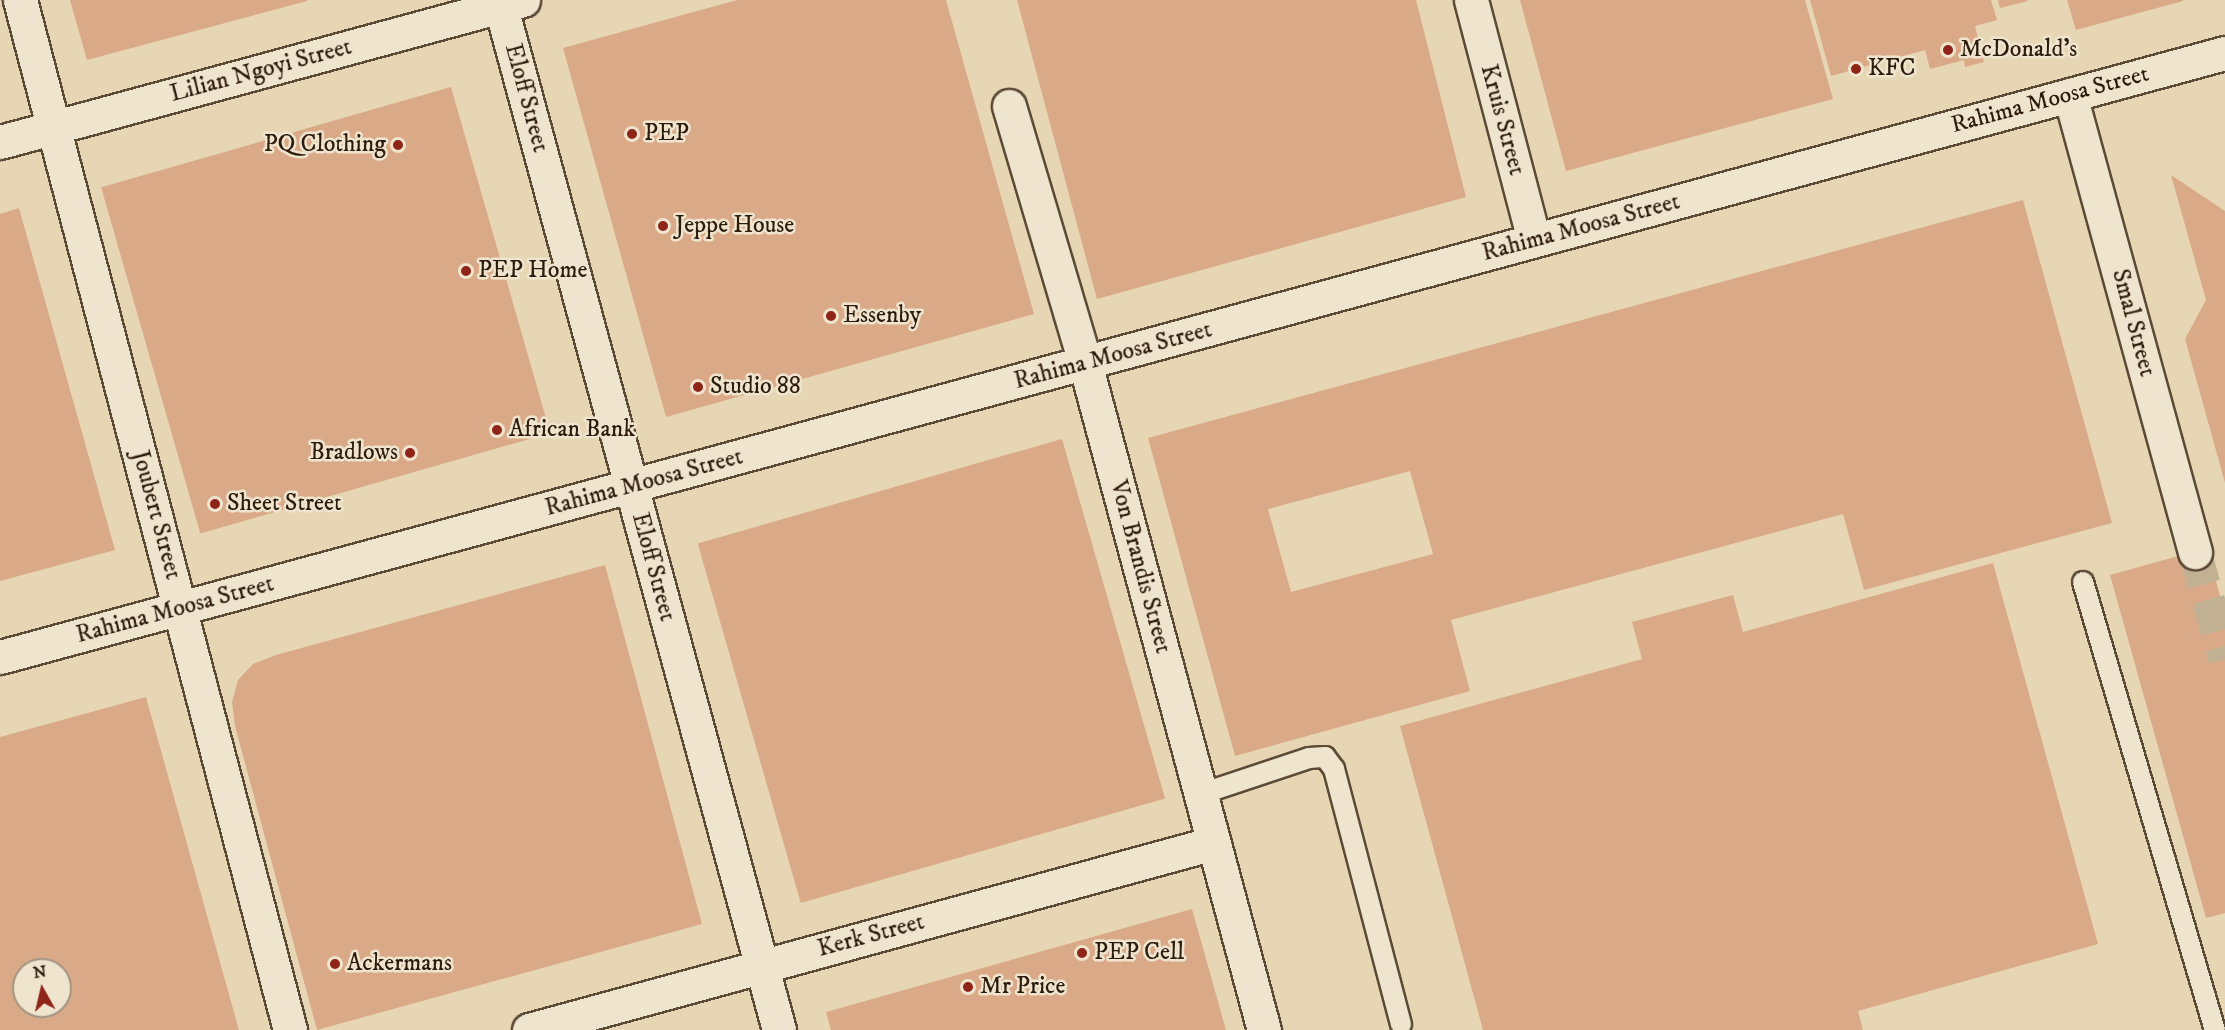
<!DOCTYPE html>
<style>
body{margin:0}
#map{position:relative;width:2225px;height:1030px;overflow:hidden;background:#e6d6b4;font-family:"IM FELL DW Pica",serif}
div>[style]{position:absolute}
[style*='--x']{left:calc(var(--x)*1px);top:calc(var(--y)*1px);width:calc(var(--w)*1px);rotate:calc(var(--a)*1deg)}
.building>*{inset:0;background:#daaa88;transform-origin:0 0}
.street-tunnel>*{height:33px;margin-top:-16.5px;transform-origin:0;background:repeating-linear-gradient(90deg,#c1b192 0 33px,transparent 0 49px)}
.roads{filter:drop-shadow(2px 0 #5b4a36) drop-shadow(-2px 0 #5b4a36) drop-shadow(0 2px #5b4a36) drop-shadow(0 -2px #5b4a36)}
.lane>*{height:20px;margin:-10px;padding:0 10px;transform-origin:10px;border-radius:10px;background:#efe4ce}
.street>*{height:33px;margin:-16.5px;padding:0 16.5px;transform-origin:16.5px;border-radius:16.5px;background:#efe4ce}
.secondary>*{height:33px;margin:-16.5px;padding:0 16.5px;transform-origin:16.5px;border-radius:16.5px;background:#efe4ce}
.dots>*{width:16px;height:16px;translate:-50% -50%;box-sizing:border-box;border:3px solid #efe4ce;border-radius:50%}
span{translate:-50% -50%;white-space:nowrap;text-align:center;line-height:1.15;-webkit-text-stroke:5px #efe4ce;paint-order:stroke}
.poi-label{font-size:24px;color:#2d1b0c}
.left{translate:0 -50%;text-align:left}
.right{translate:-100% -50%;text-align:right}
.street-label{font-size:24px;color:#2d1b0c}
.north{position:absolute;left:12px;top:958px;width:60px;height:60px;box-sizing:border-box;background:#efe4ce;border:2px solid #a19480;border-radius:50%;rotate:352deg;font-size:16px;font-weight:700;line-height:24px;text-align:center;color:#2d1b0c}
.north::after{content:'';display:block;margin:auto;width:21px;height:27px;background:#8f2418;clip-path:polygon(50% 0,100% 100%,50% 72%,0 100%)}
</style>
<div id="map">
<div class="building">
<i style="clip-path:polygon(70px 0,307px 0,307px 1px,87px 60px)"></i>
<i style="clip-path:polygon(737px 0,946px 0,1034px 314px,666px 417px,563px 48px)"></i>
<i style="clip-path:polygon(1017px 0,1416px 0,1466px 197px,1097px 299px)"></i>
<i style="clip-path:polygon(1520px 0,1805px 0,1833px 99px,1566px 171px)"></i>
<i style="clip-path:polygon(1810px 0,1991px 0,1997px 20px,1975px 26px,1984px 62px,1965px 67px,1964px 60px,1930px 69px,1925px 50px,1831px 76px)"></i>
<i style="clip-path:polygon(1998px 0,2027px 0,2028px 1px,2000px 8px)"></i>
<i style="clip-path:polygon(2067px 0,2183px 0,2183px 1px,2076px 30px)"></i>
<i style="left:451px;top:87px;width:360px;height:364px;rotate:74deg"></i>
<i style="clip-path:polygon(2171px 175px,2225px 211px,2225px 483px,2185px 339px,2206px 300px)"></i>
<i style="clip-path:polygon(evenodd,2023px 200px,2112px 523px,1864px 590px,1843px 514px,1451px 620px,1470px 691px,1235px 756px,1148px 438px,2023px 200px,1410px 471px,1433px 554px,1291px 592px,1268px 509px,1410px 471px)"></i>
<i style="clip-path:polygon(19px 208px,115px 550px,0 581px,0 214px)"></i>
<i style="left:1062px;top:439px;width:374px;height:379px;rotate:74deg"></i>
<i style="clip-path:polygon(2207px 548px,2225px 614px,2225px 913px,2206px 918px,2110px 575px)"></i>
<i style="clip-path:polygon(1993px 563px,2098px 944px,1858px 1011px,1863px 1030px,1483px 1030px,1400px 726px,1642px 659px,1632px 622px,1733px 595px,1743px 632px)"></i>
<i style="clip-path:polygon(605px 565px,702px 924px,317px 1030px,235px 726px,232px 702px,238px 680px,253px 664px,276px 655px)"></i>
<i style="clip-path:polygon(evenodd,146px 697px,239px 1030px,0 1030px,0 737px,146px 697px,24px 970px,60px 970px,60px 1006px,24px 1006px,24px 970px)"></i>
<i style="clip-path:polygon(1192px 909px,1226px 1030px,831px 1030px,826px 1012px)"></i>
</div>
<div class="street-tunnel">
<i style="--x:2195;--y:552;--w:111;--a:74.3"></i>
</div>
<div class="roads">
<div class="lane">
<i style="--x:2083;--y:582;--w:467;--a:73.6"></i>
<i style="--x:1201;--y:794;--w:114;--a:-18.4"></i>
<i style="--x:1309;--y:758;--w:16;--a:-4"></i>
<i style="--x:1325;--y:757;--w:15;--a:53"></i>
<i style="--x:1334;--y:769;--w:264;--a:75.3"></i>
</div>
<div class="street">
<i style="--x:20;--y:0;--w:1065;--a:75.31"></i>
<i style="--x:499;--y:0;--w:1067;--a:74.79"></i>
<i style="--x:1471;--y:0;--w:248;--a:75.3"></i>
<i style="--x:2070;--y:95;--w:474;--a:74.7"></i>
<i style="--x:1009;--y:106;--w:268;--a:73.5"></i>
<i style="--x:1085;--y:363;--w:691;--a:74.98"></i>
<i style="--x:529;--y:1030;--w:710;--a:-15.27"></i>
</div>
<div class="secondary">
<i style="--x:0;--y:142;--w:542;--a:-15.19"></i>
<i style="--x:0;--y:657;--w:2306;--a:-15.19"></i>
</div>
</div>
<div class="dots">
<i style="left:1948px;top:50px;background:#8f2418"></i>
<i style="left:1856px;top:69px;background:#8f2418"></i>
<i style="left:632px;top:134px;background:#8f2418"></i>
<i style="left:398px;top:145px;background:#8f2418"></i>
<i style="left:663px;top:226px;background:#8f2418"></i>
<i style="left:466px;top:271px;background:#8f2418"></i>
<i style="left:831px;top:316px;background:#8f2418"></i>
<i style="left:698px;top:387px;background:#8f2418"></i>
<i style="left:497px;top:430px;background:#8f2418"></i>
<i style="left:410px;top:453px;background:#8f2418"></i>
<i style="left:215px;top:504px;background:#8f2418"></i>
<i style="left:1082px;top:953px;background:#8f2418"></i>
<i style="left:335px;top:964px;background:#8f2418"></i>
<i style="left:968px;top:987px;background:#8f2418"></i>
</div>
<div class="poi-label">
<span class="left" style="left:1960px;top:50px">McDonald's</span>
<span class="left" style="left:1868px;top:69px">KFC</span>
<span class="left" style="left:644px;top:134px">PEP</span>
<span class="right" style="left:386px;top:145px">PQ Clothing</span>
<span class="left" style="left:675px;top:226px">Jeppe House</span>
<span class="left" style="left:478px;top:271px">PEP Home</span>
<span class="left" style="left:843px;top:316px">Essenby</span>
<span class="left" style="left:710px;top:387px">Studio 88</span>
<span class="left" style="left:509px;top:430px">African Bank</span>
<span class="right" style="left:398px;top:453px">Bradlows</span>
<span class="left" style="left:227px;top:504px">Sheet Street</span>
<span class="left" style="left:1094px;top:953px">PEP Cell</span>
<span class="left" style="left:347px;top:964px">Ackermans</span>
<span class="left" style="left:980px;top:987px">Mr Price</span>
</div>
<div class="street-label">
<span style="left:261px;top:71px;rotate:-15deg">Lilian Ngoyi Street</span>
<span style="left:526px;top:98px;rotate:75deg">Eloff Street</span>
<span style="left:2050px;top:100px;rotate:-15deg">Rahima Moosa Street</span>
<span style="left:1502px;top:120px;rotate:75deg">Kruis Street</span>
<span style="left:1581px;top:228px;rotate:-15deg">Rahima Moosa Street</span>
<span style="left:2133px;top:323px;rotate:75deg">Smal Street</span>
<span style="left:1113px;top:356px;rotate:-15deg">Rahima Moosa Street</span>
<span style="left:644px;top:483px;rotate:-15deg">Rahima Moosa Street</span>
<span style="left:156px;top:515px;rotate:75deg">Joubert Street</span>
<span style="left:653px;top:567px;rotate:75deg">Eloff Street</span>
<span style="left:1140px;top:567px;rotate:75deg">Von Brandis Street</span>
<span style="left:175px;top:610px;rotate:-15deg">Rahima Moosa Street</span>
<span style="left:871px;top:936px;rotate:-15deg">Kerk Street</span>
</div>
<div class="north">N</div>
</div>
